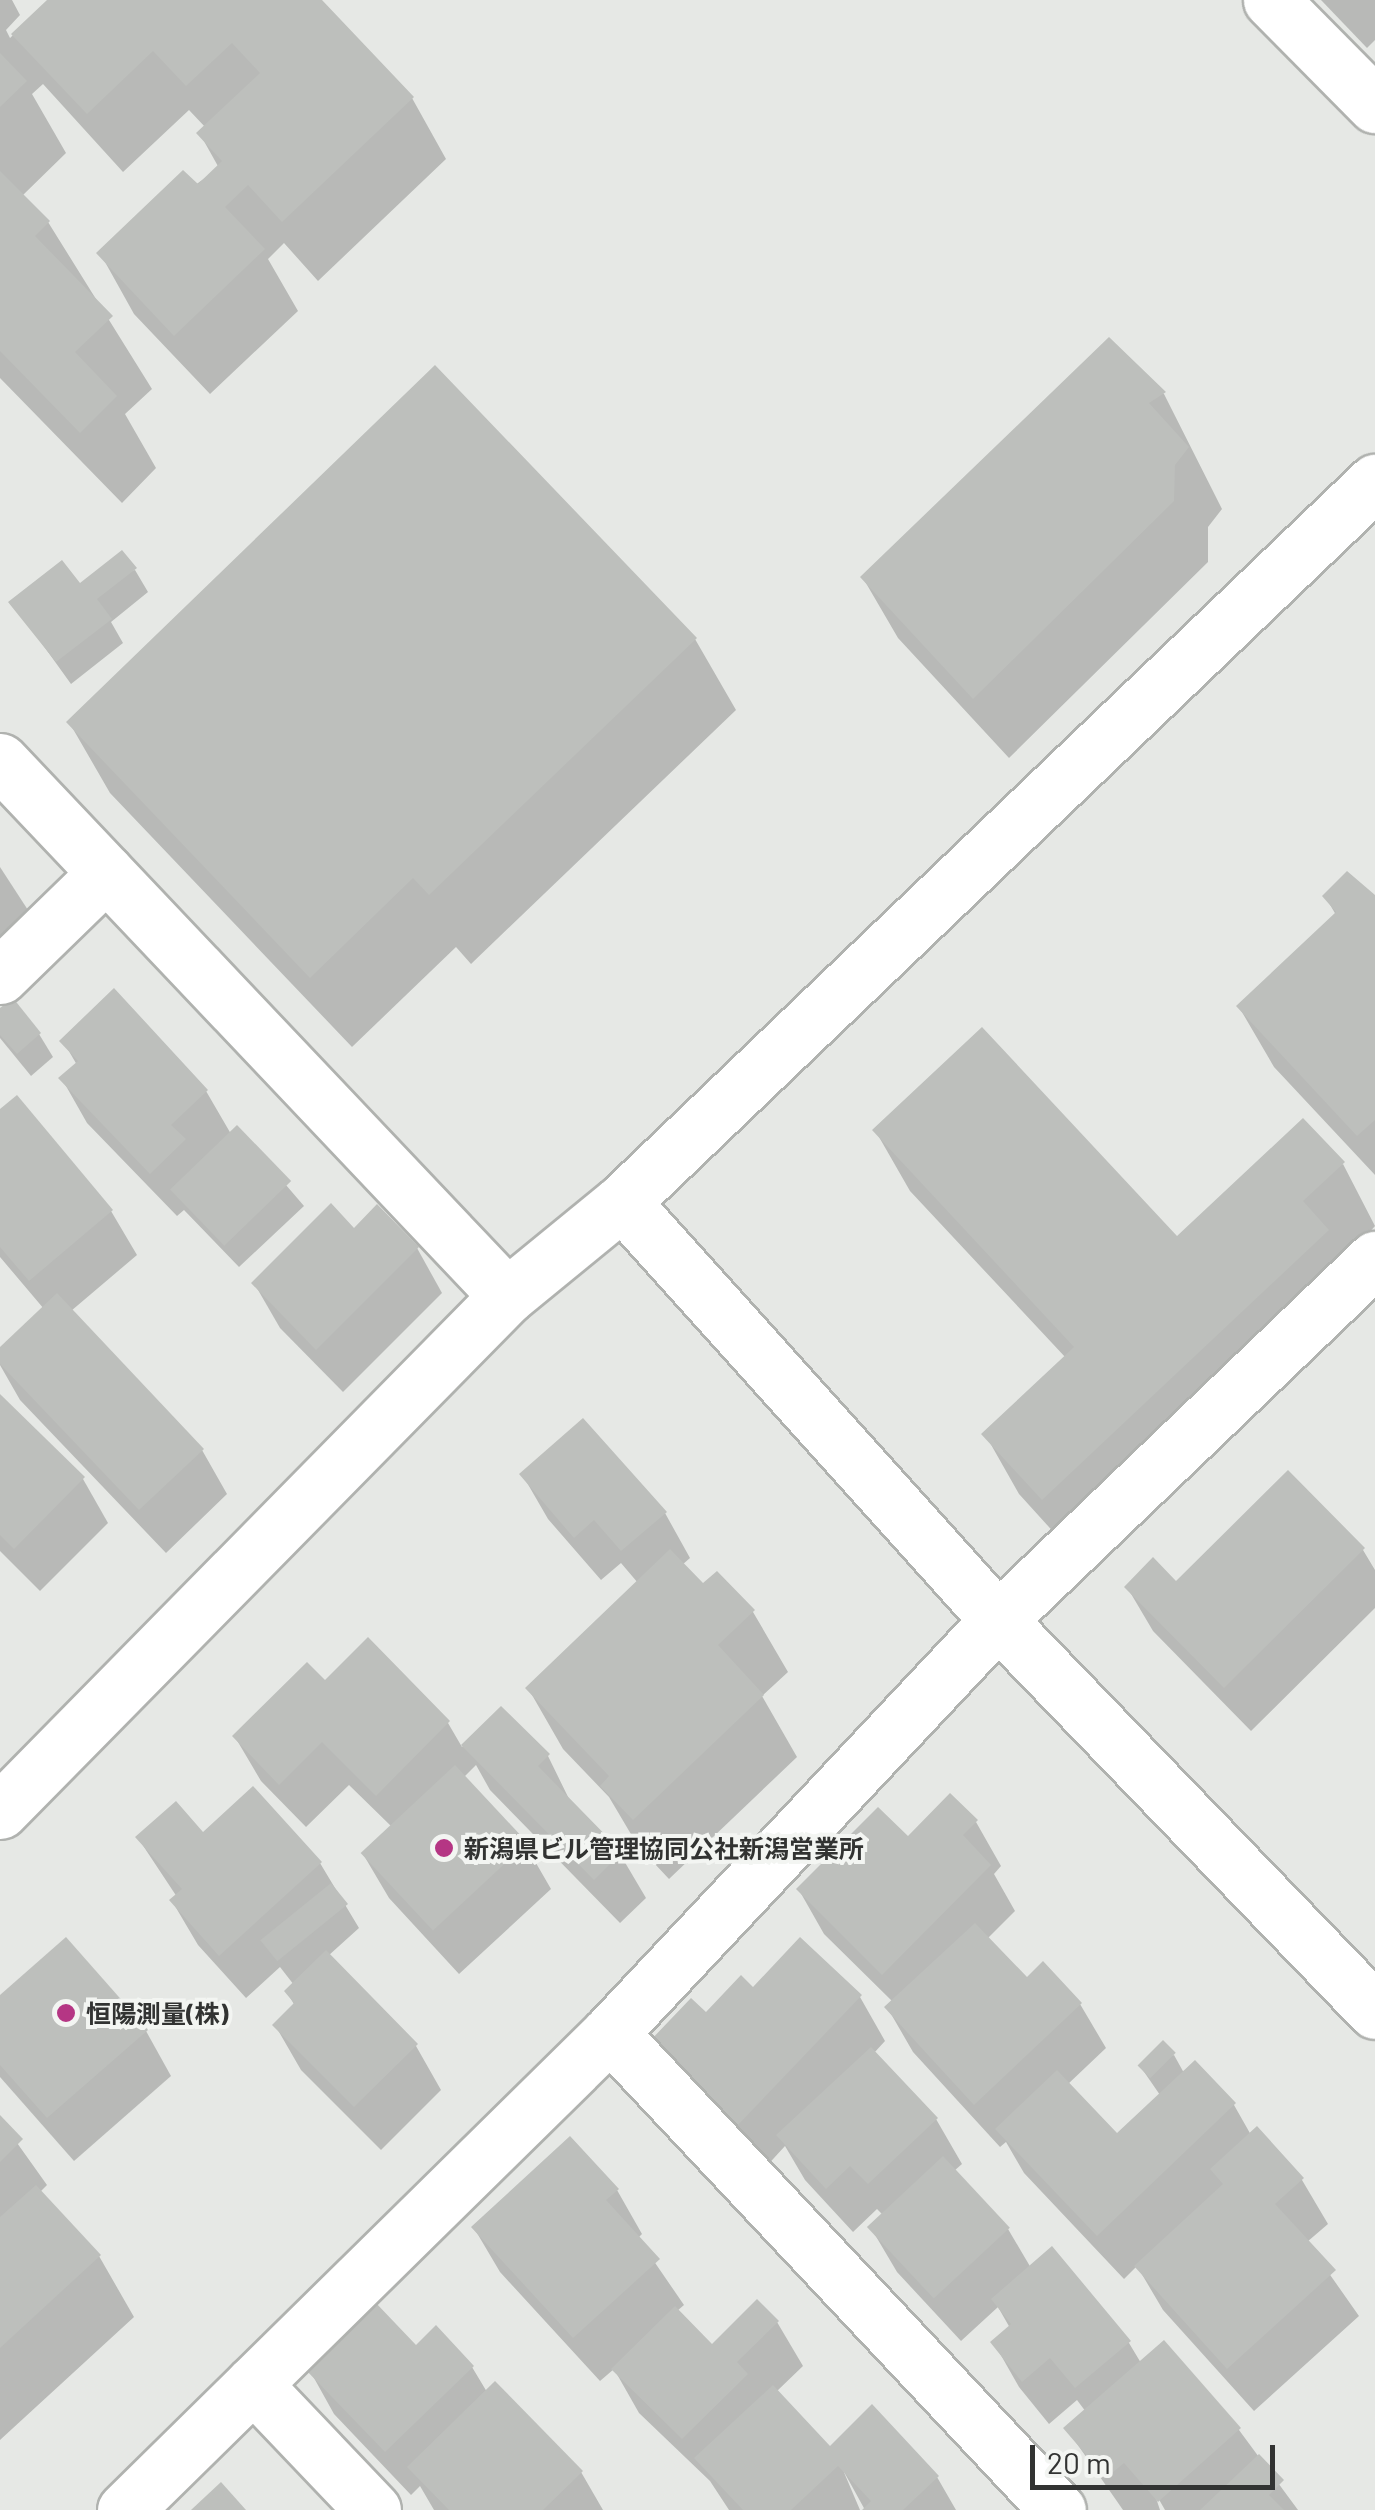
<!DOCTYPE html>
<meta charset="utf-8">
<style>
body{margin:0}
#map{position:relative;width:1375px;height:2510px;overflow:hidden;background:#e6e8e5;font-family:Barlow,"Noto Sans JP",sans-serif}
div>[style]{position:absolute}
[style*='--x']{left:calc(var(--x)*1px);top:calc(var(--y)*1px);width:calc(var(--w)*1px);rotate:calc(var(--a)*1deg)}
.shadow>*{inset:0;background:#0003}
.building>*{inset:0;background:#bdbfbc;transform-origin:0 0}
.roads{filter:drop-shadow(2px 0 #b0b2af) drop-shadow(-2px 0 #b0b2af) drop-shadow(0 2px #b0b2af) drop-shadow(0 -2px #b0b2af)}
.street>*{height:55px;margin:-27.5px;padding:0 27.5px;transform-origin:27.5px;border-radius:27.5px;background:#fff}
.secondary>*{height:55px;margin:-27.5px;padding:0 27.5px;transform-origin:27.5px;border-radius:27.5px;background:#fff}
.dots>*{width:28px;height:28px;translate:-50% -50%;box-sizing:border-box;border:5px solid #f3f5f2;border-radius:50%}
span{translate:-50% -50%;white-space:nowrap;text-align:center;line-height:1.15;-webkit-text-stroke:8px #f3f5f2;paint-order:stroke}
.poi-label{font-size:25px;color:#323332;font-weight:700}
.left{translate:0 -50%;text-align:left}
.scale{position:absolute;left:1030px;top:2445px;width:245px;height:45px;box-sizing:border-box;border:5px solid #323332;border-top:0;padding-left:12px;font-size:30px;line-height:35px;white-space:nowrap;color:#323332;-webkit-text-stroke:8px #f3f5f2;paint-order:stroke}
</style>
<div id="map">
<div class="shadow">
<i style="clip-path:polygon(0 0,12px 0,20px 15px,6px 30px,10px 38px,50px 0,319px 0,412px 98px,446px 159px,318px 281px,284px 243px,268px 259px,298px 311px,210px 394px,134px 314px,100px 253px,219px 168px,200px 134px,206px 128px,189px 110px,123px 172px,43px 84px,32px 94px,66px 153px,22px 196px,48px 222px,152px 389px,125px 414px,156px 468px,122px 503px,0 378px)"></i>
<i style="clip-path:polygon(1321px 0,1375px 0,1375px 40px,1367px 48px)"></i>
<i style="clip-path:polygon(1109px 340px,1164px 394px,1222px 509px,1208px 527px,1208px 562px,1009px 758px,898px 638px,863px 578px)"></i>
<i style="clip-path:polygon(135px 570px,148px 592px,111px 622px,123px 643px,71px 684px,12px 602px)"></i>
<i style="clip-path:polygon(695px 639px,736px 710px,471px 964px,456px 947px,352px 1047px,110px 793px,69px 722px)"></i>
<i style="clip-path:polygon(0 867px,39px 927px,0 962px)"></i>
<i style="clip-path:polygon(1325px 896px,1375px 898px,1375px 1175px,1274px 1067px,1239px 1007px,1336px 915px)"></i>
<i style="clip-path:polygon(0 1012px,39px 1034px,53px 1057px,31px 1076px,0 1038px)"></i>
<i style="clip-path:polygon(63px 1041px,206px 1091px,231px 1134px,237px 1128px,304px 1206px,239px 1267px,184px 1210px,177px 1216px,87px 1123px,62px 1079px,77px 1065px)"></i>
<i style="clip-path:polygon(0 1112px,111px 1211px,137px 1255px,71px 1311px,202px 1450px,227px 1494px,166px 1553px,20px 1400px,0 1365px,0 1351px,44px 1309px,0 1257px)"></i>
<i style="clip-path:polygon(875px 1130px,1177px 1239px,1343px 1164px,1375px 1226px,1078px 1559px,1019px 1494px,985px 1434px,1066px 1358px,910px 1191px)"></i>
<i style="clip-path:polygon(354px 1231px,417px 1248px,442px 1293px,343px 1392px,280px 1328px,254px 1283px)"></i>
<i style="clip-path:polygon(0 1398px,83px 1479px,108px 1523px,40px 1591px,0 1551px)"></i>
<i style="clip-path:polygon(522px 1474px,665px 1513px,690px 1558px,682px 1565px,703px 1587px,753px 1612px,788px 1672px,762px 1696px,797px 1757px,669px 1879px,638px 1846px,609px 1797px,563px 1749px,528px 1688px,638px 1583px,621px 1563px,601px 1580px,548px 1519px)"></i>
<i style="clip-path:polygon(1288px 1474px,1363px 1550px,1375px 1570px,1375px 1608px,1251px 1731px,1153px 1631px,1127px 1587px,1176px 1584px)"></i>
<i style="clip-path:polygon(368px 1641px,448px 1723px,462px 1747px,501px 1709px,548px 1756px,571px 1803px,620px 1854px,646px 1898px,620px 1923px,490px 1790px,476px 1765px,463px 1778px,525px 1844px,551px 1889px,459px 1974px,389px 1898px,363px 1854px,392px 1827px,349px 1785px,306px 1827px,261px 1781px,235px 1737px,325px 1684px)"></i>
<i style="clip-path:polygon(976px 1822px,1001px 1866px,994px 1874px,1015px 1911px,987px 1939px,1026px 1981px,1080px 2004px,1106px 2048px,1067px 2085px,1117px 2136px,1160px 2095px,1140px 2066px,1174px 2055px,1184px 2073px,1234px 2105px,1251px 2135px,1257px 2130px,1302px 2180px,1328px 2224px,1307px 2242px,1359px 2316px,1254px 2411px,1163px 2310px,1137px 2266px,1124px 2279px,1024px 2173px,1006px 2142px,1000px 2147px,913px 2052px,887px 2007px,893px 2002px,824px 1934px,799px 1890px,908px 1839px)"></i>
<i style="clip-path:polygon(203px 1835px,320px 1863px,359px 1928px,328px 1956px,416px 2046px,441px 2090px,381px 2150px,301px 2070px,275px 2025px,295px 2006px,287px 1992px,294px 1985px,280px 1967px,246px 1998px,198px 1945px,172px 1901px,177px 1897px,138px 1838px)"></i>
<i style="clip-path:polygon(753px 1990px,860px 1997px,885px 2041px,874px 2053px,936px 2119px,962px 2164px,954px 2171px,1008px 2229px,1031px 2268px,1129px 2343px,1141px 2363px,1239px 2430px,1298px 2510px,1165px 2510px,1153px 2489px,1160px 2510px,1123px 2510px,1066px 2428px,1086px 2412px,1077px 2400px,1049px 2424px,1019px 2387px,994px 2343px,1010px 2328px,998px 2307px,961px 2341px,897px 2272px,871px 2228px,884px 2216px,877px 2209px,853px 2232px,805px 2180px,785px 2146px,763px 2170px,677px 2088px,706px 2015px)"></i>
<i style="clip-path:polygon(0 1999px,146px 2031px,171px 2076px,74px 2161px,0 2077px)"></i>
<i style="clip-path:polygon(0 2119px,47px 2185px,40px 2192px,99px 2256px,134px 2317px,0 2440px)"></i>
<i style="clip-path:polygon(617px 2190px,642px 2234px,638px 2238px,684px 2305px,677px 2311px,712px 2348px,777px 2322px,803px 2366px,776px 2392px,830px 2449px,937px 2477px,956px 2510px,865px 2510px,843px 2470px,860px 2510px,729px 2510px,710px 2481px,639px 2413px,614px 2369px,600px 2381px,500px 2272px,474px 2228px)"></i>
<i style="clip-path:polygon(416px 2349px,472px 2367px,487px 2392px,581px 2472px,603px 2510px,434px 2510px,420px 2486px,411px 2495px,334px 2414px,309px 2369px)"></i>
</div>
<div class="building">
<i style="clip-path:polygon(47px 0,322px 0,414px 97px,282px 222px,248px 185px,225px 207px,265px 249px,174px 336px,96px 253px,183px 170px,198px 184px,222px 161px,196px 133px,260px 73px,232px 43px,186px 86px,153px 51px,87px 114px,11px 34px)"></i>
<i style="clip-path:polygon(0 53px,27px 81px,0 107px)"></i>
<i style="clip-path:polygon(0 171px,50px 221px,35px 236px,113px 316px,75px 352px,117px 396px,80px 433px,0 351px)"></i>
<i style="clip-path:polygon(1109px 337px,1166px 392px,1149px 403px,1189px 447px,1175px 465px,1174px 501px,973px 699px,860px 577px)"></i>
<i style="clip-path:polygon(435px 365px,697px 638px,429px 895px,413px 878px,310px 978px,66px 722px)"></i>
<i style="clip-path:polygon(122px 550px,137px 568px,97px 599px,112px 619px,56px 662px,8px 602px,62px 560px,80px 583px)"></i>
<i style="clip-path:polygon(1347px 871px,1375px 895px,1375px 1120px,1357px 1136px,1236px 1006px,1336px 912px,1322px 896px)"></i>
<i style="clip-path:polygon(114px 988px,208px 1090px,171px 1125px,186px 1139px,150px 1174px,58px 1078px,78px 1061px,59px 1041px)"></i>
<i style="clip-path:polygon(13px 998px,41px 1033px,17px 1054px,0 1035px,0 1008px)"></i>
<i style="clip-path:polygon(982px 1027px,1177px 1236px,1303px 1118px,1345px 1162px,1303px 1201px,1329px 1230px,1042px 1500px,981px 1434px,1074px 1347px,872px 1130px)"></i>
<i style="clip-path:polygon(17px 1095px,113px 1210px,29px 1281px,0 1247px,0 1109px)"></i>
<i style="left:237px;top:1125px;width:78px;height:93px;rotate:46deg"></i>
<i style="clip-path:polygon(331px 1203px,354px 1228px,377px 1204px,419px 1247px,316px 1350px,251px 1283px)"></i>
<i style="clip-path:polygon(57px 1293px,204px 1449px,139px 1510px,0 1364px,0 1347px)"></i>
<i style="clip-path:polygon(0 1394px,85px 1477px,14px 1549px,0 1535px)"></i>
<i style="clip-path:polygon(583px 1418px,667px 1512px,621px 1551px,594px 1520px,574px 1538px,519px 1474px)"></i>
<i style="clip-path:polygon(1288px 1470px,1365px 1548px,1224px 1688px,1124px 1587px,1153px 1557px,1176px 1581px)"></i>
<i style="clip-path:polygon(670px 1549px,703px 1583px,717px 1571px,755px 1610px,718px 1645px,764px 1695px,633px 1820px,600px 1786px,609px 1776px,525px 1688px)"></i>
<i style="clip-path:polygon(368px 1637px,450px 1721px,376px 1796px,322px 1742px,279px 1785px,232px 1736px,307px 1662px,325px 1680px)"></i>
<i style="clip-path:polygon(501px 1706px,550px 1754px,538px 1766px,622px 1852px,594px 1880px,461px 1745px)"></i>
<i style="left:455px;top:1765px;width:106px;height:129px;rotate:47deg"></i>
<i style="clip-path:polygon(253px 1786px,322px 1862px,219px 1956px,169px 1900px,182px 1889px,135px 1837px,176px 1801px,203px 1832px)"></i>
<i style="clip-path:polygon(950px 1793px,978px 1820px,963px 1835px,991px 1865px,882px 1975px,796px 1889px,878px 1807px,908px 1836px)"></i>
<i style="left:331px;top:1883px;width:27px;height:91px;rotate:51deg"></i>
<i style="clip-path:polygon(975px 1923px,1027px 1977px,1043px 1961px,1082px 2003px,974px 2105px,884px 2007px)"></i>
<i style="clip-path:polygon(66px 1937px,148px 2030px,47px 2118px,0 2065px,0 1995px)"></i>
<i style="clip-path:polygon(800px 1937px,862px 1995px,736px 2127px,648px 2043px,691px 1998px,706px 2012px,741px 1975px,753px 1987px)"></i>
<i style="clip-path:polygon(326px 1950px,418px 2044px,354px 2107px,272px 2025px,294px 2003px,284px 1991px)"></i>
<i style="left:1163px;top:2040px;width:18px;height:36px;rotate:45deg"></i>
<i style="clip-path:polygon(871px 2047px,938px 2118px,868px 2184px,850px 2166px,826px 2189px,776px 2135px)"></i>
<i style="clip-path:polygon(1195px 2060px,1236px 2103px,1097px 2236px,995px 2129px,1057px 2070px,1117px 2133px)"></i>
<i style="clip-path:polygon(0 2115px,23px 2139px,0 2162px)"></i>
<i style="clip-path:polygon(1257px 2126px,1304px 2178px,1275px 2204px,1336px 2270px,1227px 2369px,1134px 2266px,1223px 2184px,1210px 2169px)"></i>
<i style="clip-path:polygon(570px 2136px,619px 2189px,606px 2200px,660px 2259px,573px 2338px,471px 2227px)"></i>
<i style="left:943px;top:2156px;width:98px;height:104px;rotate:47deg"></i>
<i style="clip-path:polygon(36px 2185px,101px 2255px,0 2348px,0 2217px)"></i>
<i style="clip-path:polygon(1052px 2246px,1131px 2341px,1075px 2388px,1050px 2358px,1022px 2382px,990px 2342px,1011px 2324px,991px 2299px)"></i>
<i style="clip-path:polygon(757px 2299px,779px 2321px,737px 2362px,748px 2374px,682px 2439px,611px 2369px,675px 2306px,712px 2344px)"></i>
<i style="clip-path:polygon(375px 2302px,416px 2345px,436px 2325px,474px 2366px,385px 2452px,305px 2369px)"></i>
<i style="clip-path:polygon(1164px 2340px,1241px 2428px,1158px 2502px,1124px 2463px,1106px 2478px,1063px 2428px)"></i>
<i style="clip-path:polygon(495px 2381px,583px 2471px,543px 2510px,449px 2510px,407px 2467px)"></i>
<i style="clip-path:polygon(773px 2385px,830px 2446px,872px 2404px,939px 2476px,903px 2510px,862px 2510px,871px 2501px,838px 2466px,791px 2510px,743px 2510px,694px 2458px)"></i>
<i style="clip-path:polygon(1259px 2454px,1284px 2480px,1269px 2495px,1284px 2510px,1200px 2510px)"></i>
<i style="clip-path:polygon(221px 2482px,246px 2510px,191px 2510px)"></i>
</div>
<div class="roads">
<div class="street">
<i style="--x:1271;--y:0;--w:148;--a:45.3"></i>
<i style="--x:0;--y:761;--w:737;--a:46.54"></i>
<i style="--x:0;--y:976;--w:148;--a:-44.2"></i>
<i style="--x:622;--y:1202;--w:562;--a:48.03"></i>
<i style="--x:998;--y:1620;--w:543;--a:46.04"></i>
<i style="--x:610;--y:2033;--w:654;--a:46.8"></i>
<i style="--x:253;--y:2384;--w:174;--a:46.4"></i>
<i style="--x:125;--y:2510;--w:680;--a:-44.52"></i>
<i style="--x:610;--y:2033;--w:567;--a:-46.79"></i>
<i style="--x:998;--y:1620;--w:522;--a:-43.76"></i>
</div>
<div class="secondary">
<i style="--x:0;--y:1811;--w:723;--a:-45.45"></i>
<i style="--x:507;--y:1296;--w:149;--a:-39.3"></i>
<i style="--x:622;--y:1202;--w:1042;--a:-43.72"></i>
</div>
</div>
<div class="dots">
<i style="left:444px;top:1848px;background:#b53684"></i>
<i style="left:66px;top:2013px;background:#b53684"></i>
</div>
<div class="poi-label">
<span class="left" style="left:464px;top:1848px">新潟県ビル管理協同公社新潟営業所</span>
<span class="left" style="left:86px;top:2013px">恒陽測量(株)</span>
</div>
<div class="scale">20 m</div>
</div>
